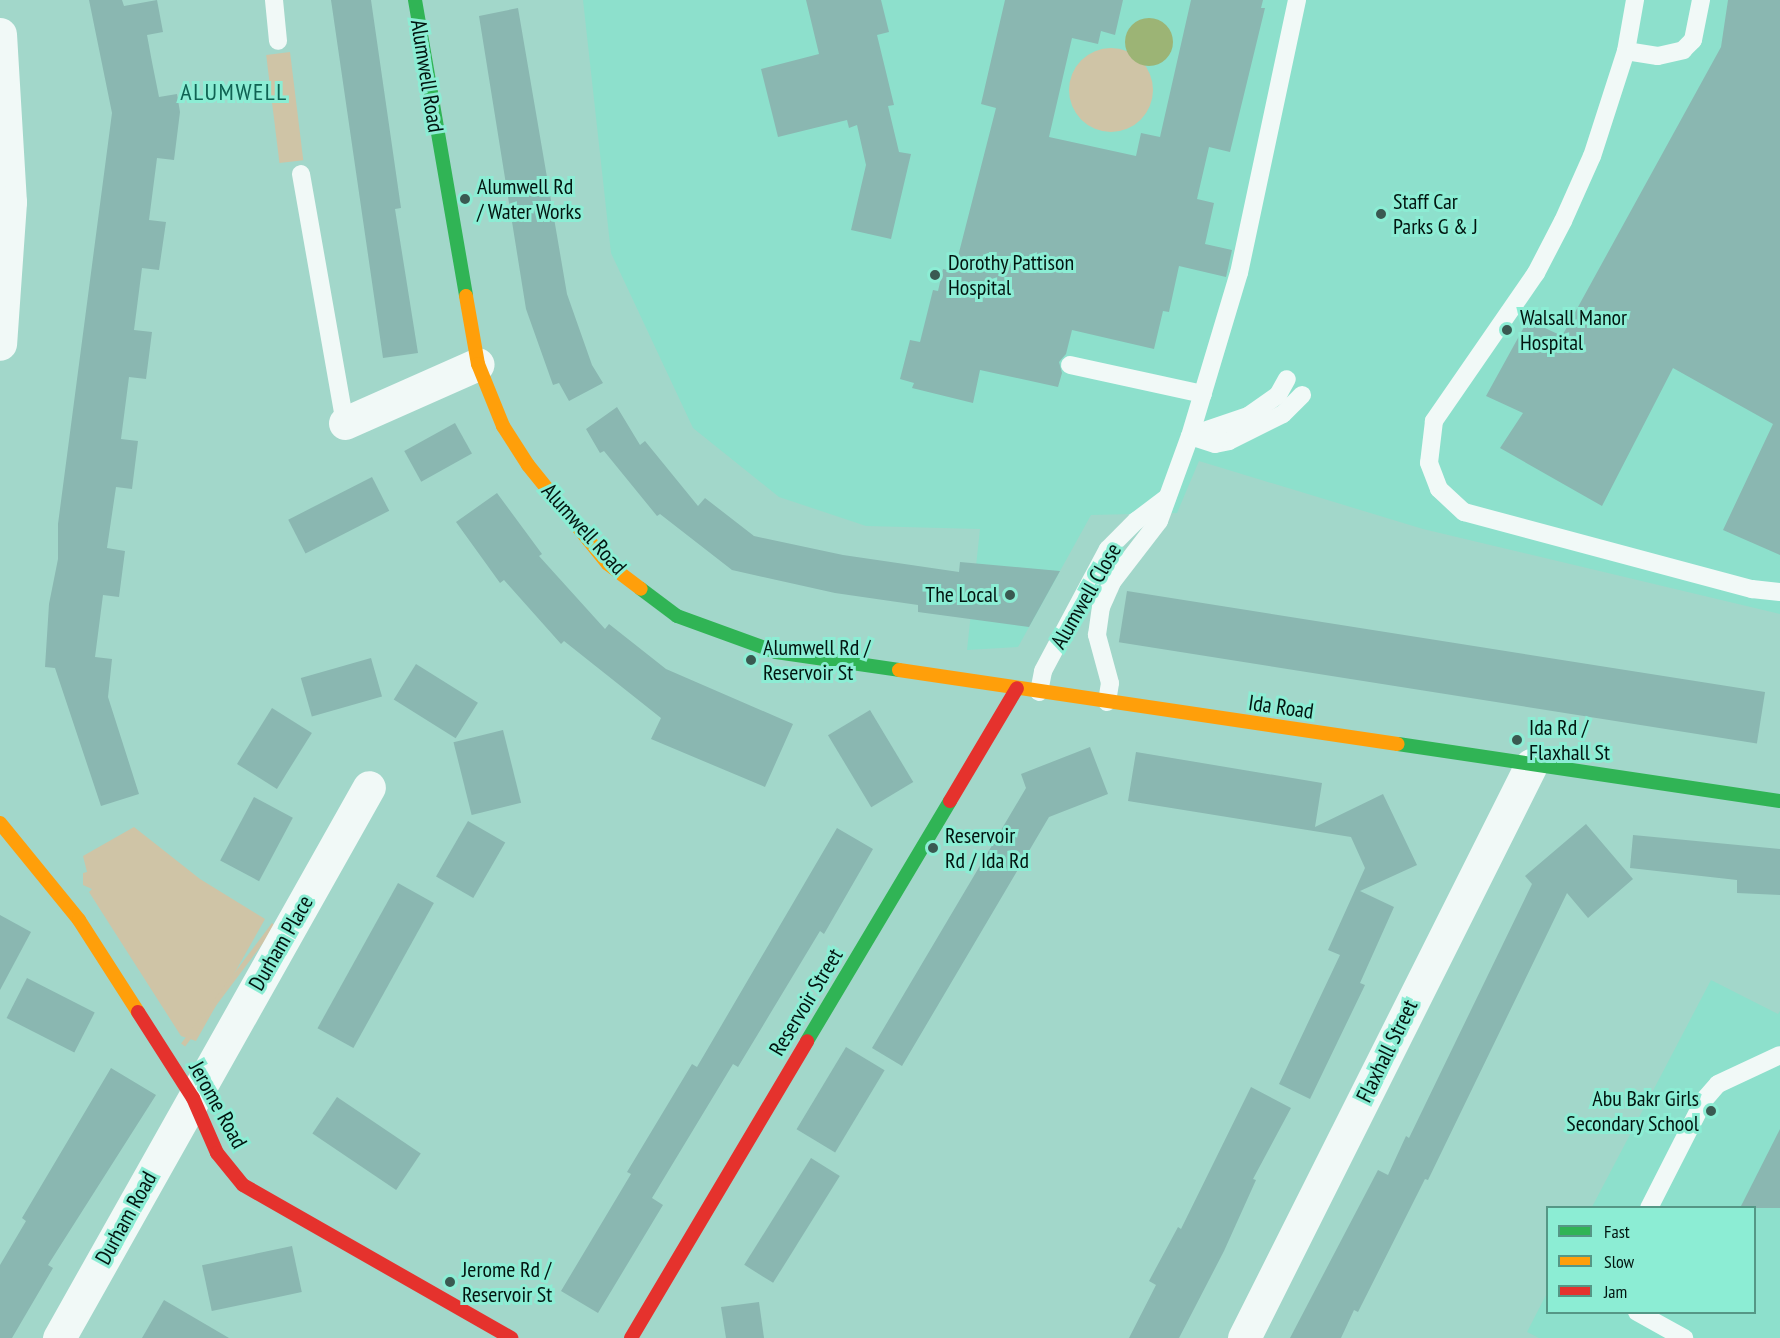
<!DOCTYPE html>
<style>
body{margin:0}
#map{position:relative;width:1780px;height:1338px;overflow:hidden;background:#a2d7ca;font-family:"PT Sans Narrow",sans-serif}
div>[style]{position:absolute}
[style*='--x']{left:calc(var(--x)*1px);top:calc(var(--y)*1px);width:calc(var(--w)*1px);rotate:calc(var(--a)*1deg)}
.built>*{inset:0;background:#8de0cc}
.green>*{inset:0;background:#cfc4a6;transform-origin:0 0}
.round{border-radius:50%}
.water>*{inset:0;background:#9cb475}
.building>*{inset:0;background:#8ab7b1;transform-origin:0 0}
.lane>*{height:18px;margin:-9px;padding:0 9px;transform-origin:9px;border-radius:9px;background:#f1f9f7}
.street>*{height:33px;margin:-16.5px;padding:0 16.5px;transform-origin:16.5px;border-radius:16.5px;background:#f1f9f7}
.fast>*{height:14px;margin:-7px;padding:0 7px;transform-origin:7px;border-radius:7px;background:#30b455}
.slow>*{height:14px;margin:-7px;padding:0 7px;transform-origin:7px;border-radius:7px;background:#ff9f0a}
.jam>*{height:14px;margin:-7px;padding:0 7px;transform-origin:7px;border-radius:7px;background:#e5322d}
.dots>*{width:16px;height:16px;translate:-50% -50%;box-sizing:border-box;border:3px solid #8cedd4;border-radius:50%}
span{translate:-50% -50%;white-space:nowrap;text-align:center;line-height:1.15;-webkit-text-stroke:6px #8cedd4;paint-order:stroke}
.street-label{font-size:22px;color:#021510}
.poi-label{font-size:22px;color:#021510}
.left{translate:0 -50%;text-align:left}
.right{translate:-100% -50%;text-align:right}
.neighbourhood-label{font-size:24px;color:#106353;letter-spacing:1.5px}
.legend{position:absolute;left:1546px;top:1206px;width:210px;height:108px;box-sizing:border-box;background:#8cedd4;border:2px solid #559786;margin:0;padding:8px 10px;list-style:none;font-size:18px;color:#021510}
.legend li{display:flex;align-items:center;gap:12px;height:30px}
.legend b{width:30px;border:2px solid #559786}
</style>
<div id="map">
<div class="built">
<i style="clip-path:polygon(583px 0,1780px 0,1780px 614px,1423px 529px,1199px 461px,1177px 513px,1091px 515px,1018px 647px,967px 650px,980px 529px,866px 526px,779px 497px,693px 428px,611px 253px)"></i>
<i style="clip-path:polygon(1711px 980px,1778px 1014px,1780px 1011px,1780px 1338px,1539px 1338px,1527px 1332px,1547px 1293px,1548px 1312px,1754px 1312px,1754px 1208px,1592px 1207px)"></i>
</div>
<div class="green">
<i class="round" style="left:1069px;top:48px;width:84px;height:84px"></i>
<i style="left:290px;top:52px;width:109px;height:24px;rotate:83deg"></i>
<i style="clip-path:polygon(134px 827px,200px 879px,265px 919px,196px 1041px,181px 1036px,89px 892px,92px 889px,83px 885px,83px 873px,87px 872px,83px 856px)"></i>
<i style="left:272px;top:923px;width:5px;height:151px;rotate:37deg"></i>
</div>
<div class="water">
<i class="round" style="left:1125px;top:18px;width:48px;height:48px"></i>
</div>
<div class="building">
<i style="clip-path:polygon(89px 0,122px 0,124px 6px,157px 0,163px 32px,147px 35px,152px 62px,159px 97px,177px 94px,180px 112px,174px 160px,157px 158px,149px 220px,166px 222px,159px 270px,142px 268px,134px 330px,152px 332px,146px 379px,129px 377px,121px 439px,138px 441px,132px 489px,116px 487px,107px 548px,125px 551px,119px 597px,103px 595px,95px 657px,112px 659px,108px 697px,139px 794px,101px 806px,55px 668px,45px 667px,49px 604px,58px 559px,58px 524px,112px 113px)"></i>
<i style="clip-path:polygon(331px 0,371px 0,401px 208px,395px 209px,418px 353px,383px 358px)"></i>
<i style="clip-path:polygon(806px 0,881px 0,889px 32px,877px 35px,894px 105px,888px 106px,899px 152px,911px 154px,891px 239px,851px 230px,866px 165px,857px 125px,849px 128px,847px 120px,778px 137px,761px 69px,819px 54px)"></i>
<i style="clip-path:polygon(1005px 0,1123px 0,1115px 35px,1101px 31px,1098px 44px,1072px 38px,1049px 137px,1136px 156px,1141px 133px,1160px 137px,1191px 0,1263px 0,1261px 8px,1265px 8px,1230px 152px,1209px 147px,1197px 199px,1214px 203px,1205px 244px,1232px 250px,1226px 277px,1179px 266px,1169px 312px,1163px 311px,1154px 349px,1072px 330px,1066px 354px,1059px 362px,1062px 373px,1058px 387px,980px 370px,973px 403px,912px 388px,914px 383px,900px 379px,910px 340px,920px 342px,933px 290px,938px 291px,943px 269px,954px 272px,996px 108px,981px 104px)"></i>
<i style="clip-path:polygon(1728px 0,1780px 0,1780px 555px,1723px 530px,1773px 424px,1673px 368px,1602px 506px,1500px 448px,1523px 413px,1486px 396px,1528px 320px,1562px 336px,1721px 47px)"></i>
<i style="clip-path:polygon(518px 8px,567px 294px,592px 365px,603px 383px,569px 401px,559px 383px,553px 385px,526px 309px,479px 16px)"></i>
<i style="clip-path:polygon(617px 407px,640px 445px,645px 441px,698px 506px,705px 498px,754px 536px,843px 555px,959px 572px,960px 562px,1060px 571px,1029px 627px,918px 612px,918px 605px,835px 593px,732px 570px,660px 514px,657px 516px,604px 451px,600px 453px,586px 429px)"></i>
<i style="left:455px;top:423px;width:35px;height:58px;rotate:61deg"></i>
<i style="left:372px;top:477px;width:38px;height:94px;rotate:63deg"></i>
<i style="clip-path:polygon(497px 493px,542px 554px,539px 556px,605px 629px,609px 624px,666px 669px,793px 724px,765px 787px,651px 739px,661px 718px,564px 641px,561px 644px,504px 580px,500px 583px,456px 522px)"></i>
<i style="left:1127px;top:591px;width:646px;height:52px;rotate:9deg"></i>
<i style="left:371px;top:658px;width:40px;height:73px;rotate:74deg"></i>
<i style="left:416px;top:664px;width:73px;height:42px;rotate:32deg"></i>
<i style="left:272px;top:708px;width:47px;height:66px;rotate:32deg"></i>
<i style="left:870px;top:710px;width:84px;height:49px;rotate:59deg"></i>
<i style="left:503px;top:730px;width:75px;height:51px;rotate:76deg"></i>
<i style="clip-path:polygon(1090px 747px,1108px 794px,1049px 817px,902px 1066px,872px 1048px,1026px 788px,1021px 774px)"></i>
<i style="clip-path:polygon(1136px 752px,1322px 783px,1315px 827px,1383px 794px,1417px 865px,1360px 891px,1394px 907px,1360px 983px,1365px 985px,1310px 1099px,1279px 1084px,1340px 955px,1328px 950px,1365px 868px,1351px 837px,1128px 801px)"></i>
<i style="left:254px;top:797px;width:44px;height:72px;rotate:28deg"></i>
<i style="left:468px;top:821px;width:43px;height:64px;rotate:30deg"></i>
<i style="clip-path:polygon(1586px 824px,1633px 879px,1588px 918px,1567px 893px,1428px 1180px,1425px 1179px,1358px 1312px,1354px 1310px,1341px 1338px,1290px 1338px,1378px 1170px,1388px 1175px,1406px 1136px,1409px 1138px,1532px 884px,1525px 876px)"></i>
<i style="clip-path:polygon(837px 828px,873px 849px,824px 934px,820px 931px,738px 1067px,733px 1064px,652px 1198px,663px 1205px,598px 1313px,561px 1291px,631px 1174px,627px 1172px,692px 1064px,697px 1067px)"></i>
<i style="clip-path:polygon(1633px 835px,1780px 849px,1780px 895px,1737px 893px,1737px 880px,1630px 868px)"></i>
<i style="left:398px;top:883px;width:41px;height:166px;rotate:29deg"></i>
<i style="clip-path:polygon(0 915px,31px 932px,0 990px)"></i>
<i style="left:27px;top:978px;width:76px;height:45px;rotate:27deg"></i>
<i style="left:846px;top:1047px;width:45px;height:96px;rotate:31deg"></i>
<i style="clip-path:polygon(111px 1068px,156px 1095px,48px 1265px,53px 1268px,12px 1338px,0 1338px,0 1265px,26px 1221px,22px 1218px)"></i>
<i style="clip-path:polygon(1251px 1087px,1291px 1108px,1253px 1179px,1256px 1180px,1224px 1251px,1179px 1338px,1129px 1338px,1156px 1285px,1149px 1281px,1178px 1227px,1181px 1229px)"></i>
<i style="left:337px;top:1097px;width:101px;height:44px;rotate:34deg"></i>
<i style="clip-path:polygon(1780px 1129px,1780px 1208px,1740px 1208px)"></i>
<i style="left:811px;top:1158px;width:34px;height:126px;rotate:32deg"></i>
<i style="left:292px;top:1246px;width:47px;height:92px;rotate:78deg"></i>
<i style="clip-path:polygon(164px 1300px,229px 1338px,142px 1338px)"></i>
<i style="clip-path:polygon(759px 1302px,764px 1338px,726px 1338px,721px 1307px)"></i>
</div>
<div class="lane">
<i style="--x:274;--y:0;--w:41;--a:84.4"></i>
<i style="--x:1635;--y:0;--w:52;--a:100"></i>
<i style="--x:1626;--y:51;--w:110;--a:107.9"></i>
<i style="--x:1592;--y:156;--w:71;--a:114"></i>
<i style="--x:1563;--y:221;--w:59;--a:117.4"></i>
<i style="--x:1536;--y:273;--w:180;--a:124.6"></i>
<i style="--x:1434;--y:421;--w:42;--a:96.8"></i>
<i style="--x:1429;--y:463;--w:28;--a:69"></i>
<i style="--x:1439;--y:489;--w:34;--a:43"></i>
<i style="--x:1464;--y:512;--w:298;--a:15"></i>
<i style="--x:1752;--y:589;--w:28;--a:6"></i>
<i style="--x:1626;--y:51;--w:32;--a:9"></i>
<i style="--x:1658;--y:56;--w:26;--a:-13"></i>
<i style="--x:1683;--y:50;--w:14;--a:-45"></i>
<i style="--x:1693;--y:40;--w:41;--a:-78.7"></i>
<i style="--x:301;--y:174;--w:253;--a:80"></i>
<i style="--x:1070;--y:365;--w:136;--a:12.3"></i>
<i style="--x:1192;--y:435;--w:59;--a:-18.7"></i>
<i style="--x:1248;--y:416;--w:37;--a:-35"></i>
<i style="--x:1278;--y:395;--w:18;--a:-61"></i>
<i style="--x:1190;--y:436;--w:26;--a:18"></i>
<i style="--x:1215;--y:444;--w:14;--a:-12"></i>
<i style="--x:1229;--y:441;--w:60;--a:-26.6"></i>
<i style="--x:1283;--y:414;--w:27;--a:-45"></i>
<i style="--x:1039;--y:692;--w:21;--a:-79"></i>
<i style="--x:1043;--y:671;--w:138;--a:-62"></i>
<i style="--x:1108;--y:549;--w:40;--a:-45"></i>
<i style="--x:1136;--y:521;--w:39;--a:-37"></i>
<i style="--x:1107;--y:702;--w:19;--a:-81"></i>
<i style="--x:1110;--y:683;--w:50;--a:-105.2"></i>
<i style="--x:1097;--y:635;--w:28;--a:-82"></i>
<i style="--x:1101;--y:607;--w:27;--a:-66"></i>
<i style="--x:1112;--y:582;--w:77;--a:-52.4"></i>
<i style="--x:1159;--y:521;--w:90;--a:-70"></i>
<i style="--x:1190;--y:436;--w:170;--a:-73.3"></i>
<i style="--x:1239;--y:273;--w:279;--a:-78"></i>
<i style="--x:1649;--y:1208;--w:121;--a:-63"></i>
<i style="--x:1704;--y:1100;--w:21;--a:-49"></i>
<i style="--x:1718;--y:1084;--w:68;--a:-25.1"></i>
<i style="--x:1637;--y:1312;--w:54;--a:29"></i>
</div>
<div class="street">
<i style="--x:0;--y:34;--w:168;--a:86.6"></i>
<i style="--x:10;--y:202;--w:142;--a:94"></i>
<i style="--x:345;--y:423;--w:145;--a:-23.9"></i>
<i style="--x:59;--y:1338;--w:632;--a:-60.64"></i>
<i style="--x:1244;--y:1338;--w:641;--a:-63.39"></i>
</div>
<div class="fast">
<i style="--x:415;--y:0;--w:300;--a:80.2"></i>
<i style="--x:641;--y:589;--w:45;--a:36.9"></i>
<i style="--x:677;--y:616;--w:105;--a:20"></i>
<i style="--x:776;--y:652;--w:124;--a:8.3"></i>
<i style="--x:1398;--y:744;--w:386;--a:8.5"></i>
<i style="--x:807;--y:1041;--w:279;--a:-59.2"></i>
</div>
<div class="slow">
<i style="--x:466;--y:296;--w:69;--a:80"></i>
<i style="--x:478;--y:364;--w:67;--a:68"></i>
<i style="--x:503;--y:426;--w:46;--a:57.3"></i>
<i style="--x:528;--y:465;--w:127;--a:51.1"></i>
<i style="--x:608;--y:564;--w:41;--a:37.1"></i>
<i style="--x:899;--y:670;--w:504;--a:8.44"></i>
<i style="--x:0;--y:823;--w:125;--a:50.8"></i>
<i style="--x:79;--y:920;--w:109;--a:57.3"></i>
</div>
<div class="jam">
<i style="--x:950;--y:801;--w:131;--a:-59.3"></i>
<i style="--x:138;--y:1012;--w:102;--a:57.4"></i>
<i style="--x:193;--y:1098;--w:60;--a:66.4"></i>
<i style="--x:217;--y:1153;--w:41;--a:50.9"></i>
<i style="--x:243;--y:1185;--w:309;--a:29.7"></i>
<i style="--x:631;--y:1338;--w:345;--a:-59.3"></i>
</div>
<div class="dots">
<i style="left:465px;top:199px;background:#3a5951"></i>
<i style="left:1381px;top:214px;background:#3a5951"></i>
<i style="left:935px;top:275px;background:#3a5951"></i>
<i style="left:1507px;top:330px;background:#3a5951"></i>
<i style="left:1010px;top:595px;background:#3a5951"></i>
<i style="left:751px;top:660px;background:#3a5951"></i>
<i style="left:1517px;top:740px;background:#3a5951"></i>
<i style="left:933px;top:848px;background:#3a5951"></i>
<i style="left:1711px;top:1111px;background:#3a5951"></i>
<i style="left:450px;top:1282px;background:#3a5951"></i>
</div>
<div class="street-label">
<span style="left:427px;top:76px;rotate:81deg">Alumwell Road</span>
<span style="left:584px;top:529px;rotate:48deg">Alumwell Road</span>
<span style="left:1086px;top:596px;rotate:-60deg">Alumwell Close</span>
<span style="left:1281px;top:707px;rotate:8deg">Ida Road</span>
<span style="left:281px;top:943px;rotate:-60deg">Durham Place</span>
<span style="left:806px;top:1002px;rotate:-59deg">Reservoir Street</span>
<span style="left:1387px;top:1051px;rotate:-64deg">Flaxhall Street</span>
<span style="left:218px;top:1105px;rotate:61deg">Jerome Road</span>
<span style="left:126px;top:1218px;rotate:-61deg">Durham Road</span>
</div>
<div class="poi-label">
<span class="left" style="left:477px;top:199px">Alumwell Rd<br>/ Water Works</span>
<span class="left" style="left:1393px;top:214px">Staff Car<br>Parks G &amp; J</span>
<span class="left" style="left:948px;top:275px">Dorothy Pattison<br>Hospital</span>
<span class="left" style="left:1520px;top:330px">Walsall Manor<br>Hospital</span>
<span class="right" style="left:998px;top:595px">The Local</span>
<span class="left" style="left:763px;top:660px">Alumwell Rd /<br>Reservoir St</span>
<span class="left" style="left:1529px;top:740px">Ida Rd /<br>Flaxhall St</span>
<span class="left" style="left:945px;top:848px">Reservoir<br>Rd / Ida Rd</span>
<span class="right" style="left:1699px;top:1111px">Abu Bakr Girls<br>Secondary School</span>
<span class="left" style="left:462px;top:1282px">Jerome Rd /<br>Reservoir St</span>
</div>
<div class="neighbourhood-label">
<span style="left:234px;top:92px">ALUMWELL</span>
</div>
<ul class="legend">
<li><b style="height:8px;background:#30b455"></b>Fast</li>
<li><b style="height:8px;background:#ff9f0a"></b>Slow</li>
<li><b style="height:8px;background:#e5322d"></b>Jam</li>
</ul>
</div>
